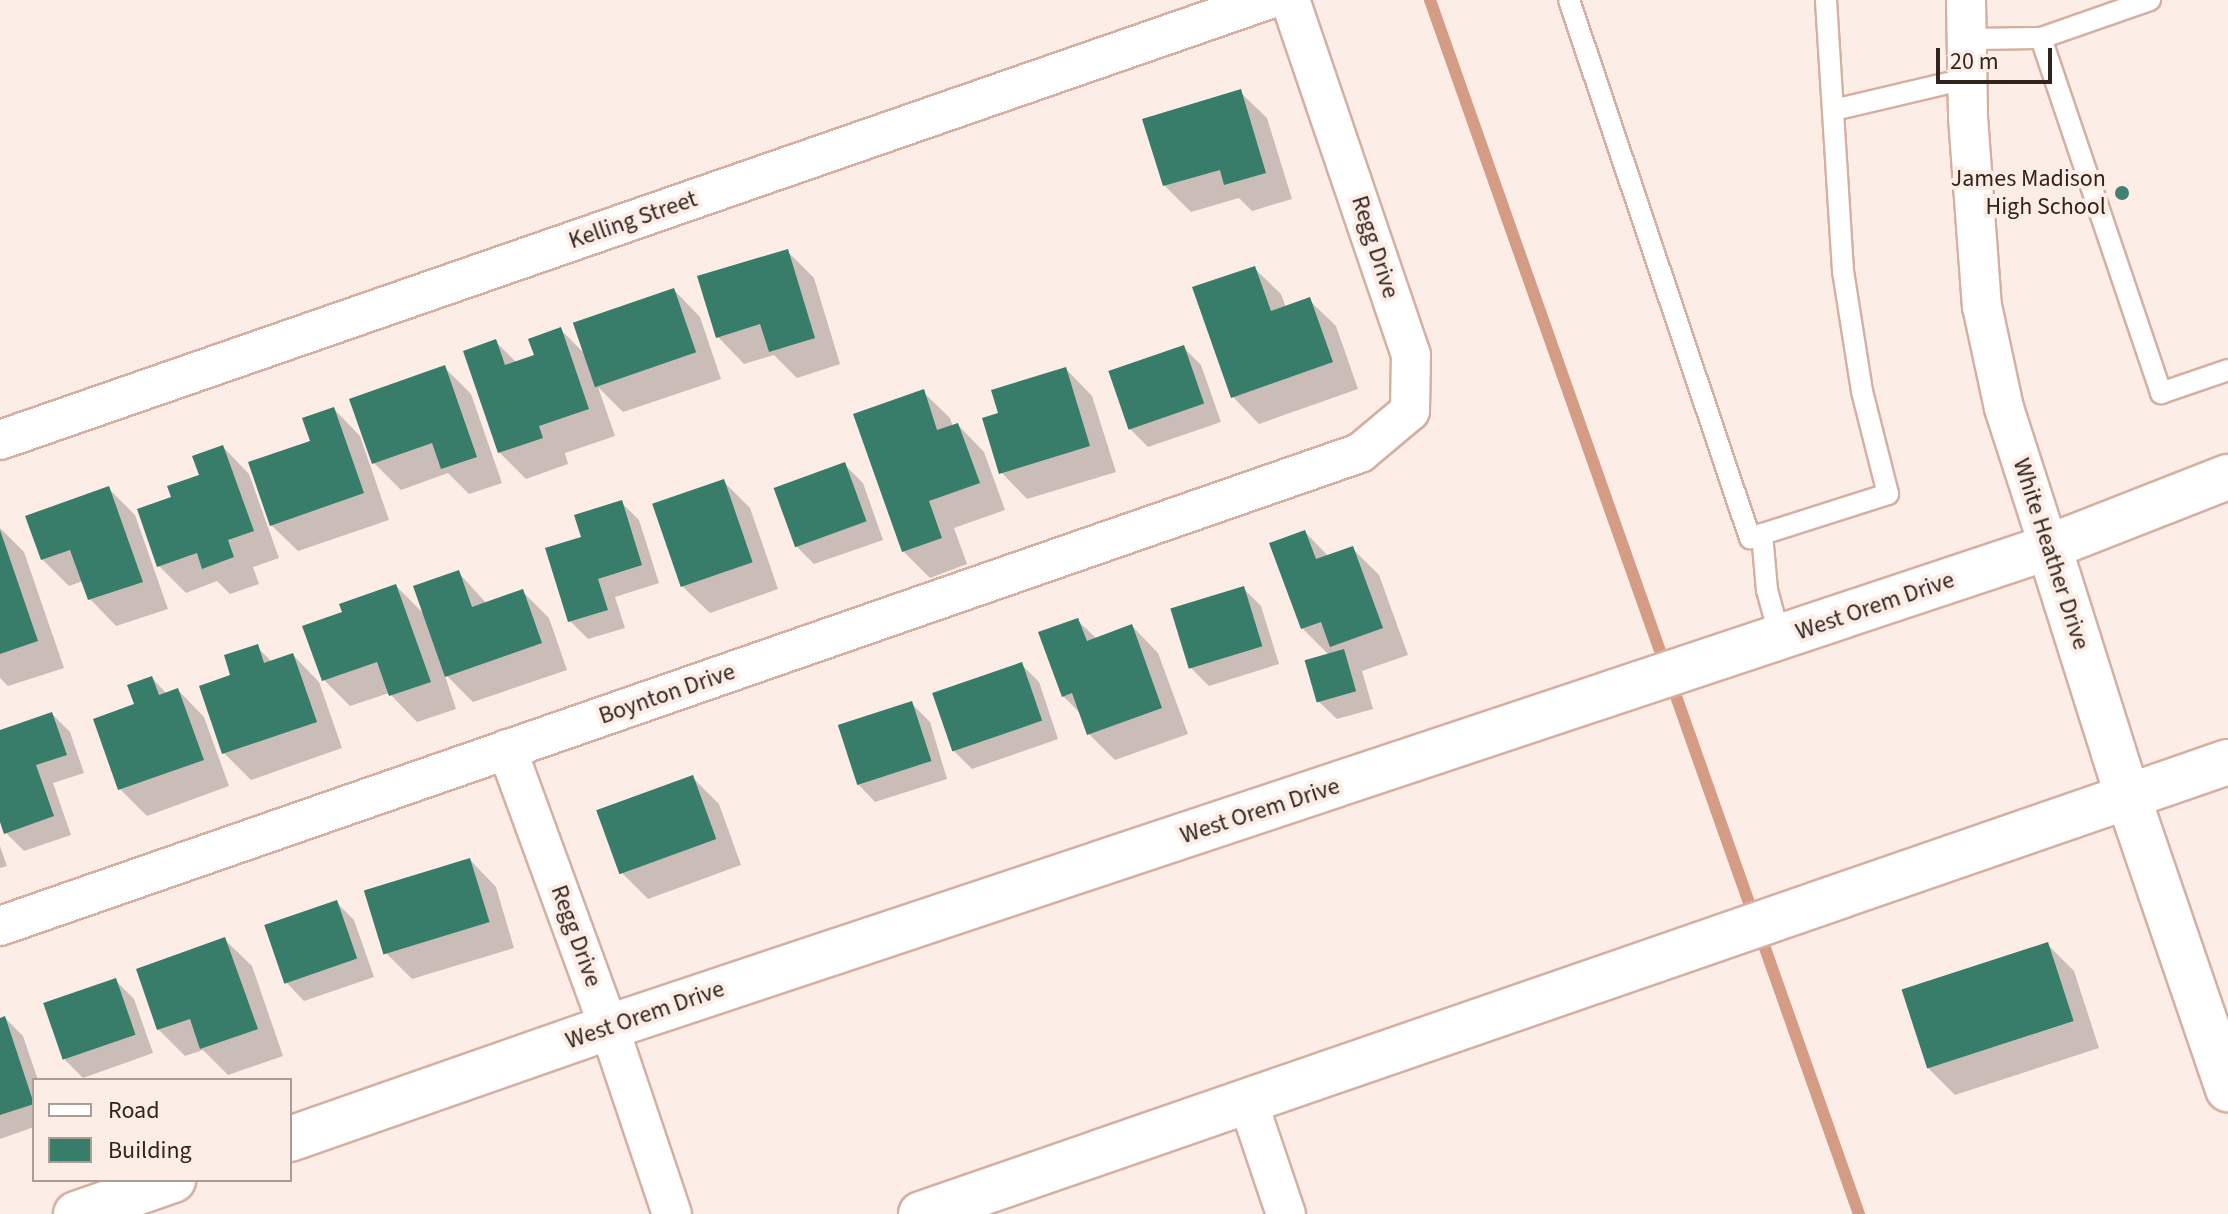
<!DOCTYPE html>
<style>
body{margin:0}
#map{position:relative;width:2228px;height:1214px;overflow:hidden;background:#fdede7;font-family:"Source Sans 3",sans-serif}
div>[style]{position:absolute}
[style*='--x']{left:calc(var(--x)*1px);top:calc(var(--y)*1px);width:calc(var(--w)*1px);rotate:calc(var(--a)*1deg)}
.shadow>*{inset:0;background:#0003}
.stream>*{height:12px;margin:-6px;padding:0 6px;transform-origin:6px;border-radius:6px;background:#d59c85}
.building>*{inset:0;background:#387c6a;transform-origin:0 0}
.roads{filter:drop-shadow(2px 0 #d5b0a2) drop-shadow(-2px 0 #d5b0a2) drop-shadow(0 2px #d5b0a2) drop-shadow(0 -2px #d5b0a2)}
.lane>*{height:20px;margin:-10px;padding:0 10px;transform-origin:10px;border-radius:10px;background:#fff}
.street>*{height:38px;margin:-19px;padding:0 19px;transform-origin:19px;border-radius:19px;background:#fff}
.secondary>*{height:44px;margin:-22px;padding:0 22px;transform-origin:22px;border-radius:22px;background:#fff}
.dots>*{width:22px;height:22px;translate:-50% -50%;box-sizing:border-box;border:4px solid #fdede7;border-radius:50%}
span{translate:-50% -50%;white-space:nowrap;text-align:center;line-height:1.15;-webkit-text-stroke:8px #fdede7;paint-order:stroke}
.poi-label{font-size:24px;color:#31231d}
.right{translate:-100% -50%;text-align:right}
.street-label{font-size:24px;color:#31231d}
.legend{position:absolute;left:32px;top:1078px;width:260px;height:104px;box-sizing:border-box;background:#fdede7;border:2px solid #ab9c96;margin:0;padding:10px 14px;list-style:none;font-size:24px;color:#31231d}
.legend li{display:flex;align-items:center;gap:16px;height:40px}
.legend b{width:40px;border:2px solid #ab9c96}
.scale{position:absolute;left:1936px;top:48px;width:116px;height:36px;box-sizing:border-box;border:4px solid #31231d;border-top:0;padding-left:10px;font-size:24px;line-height:28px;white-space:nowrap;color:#31231d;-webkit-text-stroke:6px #fdede7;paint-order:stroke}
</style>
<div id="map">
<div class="shadow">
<i style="clip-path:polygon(1240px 92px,1267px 118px,1292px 199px,1252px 211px,1239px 198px,1191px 212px,1164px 185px)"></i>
<i style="clip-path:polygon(787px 251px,814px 278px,840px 364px,797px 378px,774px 355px,744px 364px,718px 337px)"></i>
<i style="clip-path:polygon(1254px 268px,1281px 294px,1286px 308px,1309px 300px,1336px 326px,1358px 389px,1259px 424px,1233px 397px)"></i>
<i style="clip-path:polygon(674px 290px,700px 317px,721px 379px,623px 412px,598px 387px,615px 436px,565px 453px,568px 464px,526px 479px,499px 452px,496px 342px,517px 363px,537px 356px,561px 330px,586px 355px)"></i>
<i style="clip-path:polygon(1183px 347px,1201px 365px,1221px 422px,1148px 447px,1130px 429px)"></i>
<i style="clip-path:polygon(444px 367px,471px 394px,502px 483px,469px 494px,448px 473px,401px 490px,374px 463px)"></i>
<i style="clip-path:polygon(1066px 369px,1092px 396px,1116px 472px,1027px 499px,1001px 472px,1000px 415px)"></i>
<i style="clip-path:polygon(923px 392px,950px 418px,953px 427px,958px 425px,984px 452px,1005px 510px,954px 528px,967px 564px,930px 578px,903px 551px)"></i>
<i style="clip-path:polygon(334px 409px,360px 436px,389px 520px,298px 551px,270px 524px)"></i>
<i style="clip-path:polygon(223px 447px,249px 474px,279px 558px,253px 567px,259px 584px,230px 594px,217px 581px,186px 593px,159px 566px,174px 498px,201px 476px)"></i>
<i style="clip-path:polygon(845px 465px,863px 483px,883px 540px,814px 564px,796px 546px)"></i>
<i style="clip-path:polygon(723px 481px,750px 508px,778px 589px,710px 613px,683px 587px)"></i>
<i style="clip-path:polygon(109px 489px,135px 515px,168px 609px,116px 626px,90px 599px,83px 581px,69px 586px,42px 559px)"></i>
<i style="clip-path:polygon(621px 502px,639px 520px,659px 583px,615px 597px,625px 628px,588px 639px,570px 621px,583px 538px)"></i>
<i style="clip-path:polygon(0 528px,24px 552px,64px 668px,8px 686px,0 678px)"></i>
<i style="clip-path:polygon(1305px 532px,1329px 557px,1352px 548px,1379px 575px,1408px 655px,1362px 671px,1373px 709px,1337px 719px,1318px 701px,1329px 655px,1302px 628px)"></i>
<i style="clip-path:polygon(458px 572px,487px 604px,522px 591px,549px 618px,567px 670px,473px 702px,444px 673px,456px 709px,417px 722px,389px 693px,350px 706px,324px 680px,345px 613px,396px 586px,425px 615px)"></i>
<i style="clip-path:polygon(1243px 588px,1261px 606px,1279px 664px,1209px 686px,1191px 668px)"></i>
<i style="clip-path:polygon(1077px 620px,1097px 639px,1132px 626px,1158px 653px,1188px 734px,1115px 760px,1089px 734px,1081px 714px,1063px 696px)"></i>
<i style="clip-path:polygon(257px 647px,272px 662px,293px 655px,319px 682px,342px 748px,251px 780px,224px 753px,201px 687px,233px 676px)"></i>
<i style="clip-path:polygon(1021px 664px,1039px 682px,1058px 739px,972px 769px,954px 751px)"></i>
<i style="clip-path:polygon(152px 678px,167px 694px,178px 690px,204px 717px,229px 786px,147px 816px,120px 789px,137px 706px)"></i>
<i style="clip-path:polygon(912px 704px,930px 722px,947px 779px,875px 802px,857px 783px)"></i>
<i style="clip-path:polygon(52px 714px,70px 732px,84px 773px,53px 783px,71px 835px,24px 851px,6px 833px,0 816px,0 732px)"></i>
<i style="clip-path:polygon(692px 777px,719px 804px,741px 865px,648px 899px,621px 872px)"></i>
<i style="clip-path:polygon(0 846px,7px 866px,0 868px)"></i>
<i style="clip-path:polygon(470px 860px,496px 887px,514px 948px,412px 979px,385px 952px)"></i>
<i style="clip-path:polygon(336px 902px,354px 920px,374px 977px,304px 1001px,286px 982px)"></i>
<i style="clip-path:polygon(225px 940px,252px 966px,283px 1056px,228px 1075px,203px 1050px,185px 1056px,158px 1029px)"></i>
<i style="clip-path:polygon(2047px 944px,2074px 971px,2099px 1048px,1955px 1095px,1928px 1068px)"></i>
<i style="clip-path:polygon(116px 981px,134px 999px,153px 1053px,83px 1078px,65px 1060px)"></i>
<i style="clip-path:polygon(5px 1018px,23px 1036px,38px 1080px,34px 1080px,34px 1127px,0 1139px,0 1020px)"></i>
</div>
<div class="stream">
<i style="--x:1430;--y:0;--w:1288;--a:70.54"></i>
</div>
<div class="building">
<i style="clip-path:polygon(1241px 89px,1266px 173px,1224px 185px,1220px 170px,1163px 186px,1142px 119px)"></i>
<i style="clip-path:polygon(788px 249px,815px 338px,769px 352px,760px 324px,716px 338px,697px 276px)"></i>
<i style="clip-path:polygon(1255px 266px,1271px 311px,1310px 297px,1333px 362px,1231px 398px,1192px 287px)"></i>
<i style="left:674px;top:288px;width:68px;height:107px;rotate:71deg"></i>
<i style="clip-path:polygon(561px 327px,589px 409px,539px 426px,543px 438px,498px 453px,463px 351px,496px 339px,505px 365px,534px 355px,528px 339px)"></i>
<i style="left:1184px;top:345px;width:62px;height:80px;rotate:71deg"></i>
<i style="clip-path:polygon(445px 365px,477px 457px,441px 469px,432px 443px,372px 464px,349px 399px)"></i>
<i style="clip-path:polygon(1066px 367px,1090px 446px,999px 474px,982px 418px,998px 413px,991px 390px)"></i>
<i style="clip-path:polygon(924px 389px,937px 430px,958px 423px,980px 483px,929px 501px,942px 538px,902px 552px,853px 414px)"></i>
<i style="clip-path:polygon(334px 407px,364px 493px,270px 526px,248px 462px,310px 441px,302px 418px)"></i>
<i style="clip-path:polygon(223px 445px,254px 531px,228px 540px,234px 557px,202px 569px,197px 553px,157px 567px,137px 509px,171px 497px,167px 486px,199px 475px,192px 456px)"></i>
<i style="left:845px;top:462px;width:63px;height:76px;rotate:70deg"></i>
<i style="left:724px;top:479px;width:88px;height:76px;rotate:71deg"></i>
<i style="clip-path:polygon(109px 486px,143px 582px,88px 600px,70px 550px,41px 560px,25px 516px)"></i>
<i style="clip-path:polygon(622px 500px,642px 565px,598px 579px,608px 610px,568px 622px,545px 548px,581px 537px,574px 515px)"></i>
<i style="clip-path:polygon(0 530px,38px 641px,0 654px)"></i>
<i style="clip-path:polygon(1305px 530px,1316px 559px,1353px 546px,1383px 628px,1330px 647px,1321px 622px,1301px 629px,1269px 543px)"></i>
<i style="clip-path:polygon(459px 570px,472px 607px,523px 589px,542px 643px,445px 677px,413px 586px)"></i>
<i style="clip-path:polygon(396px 584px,431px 682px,389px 696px,377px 662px,322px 681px,302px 626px,342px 612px,339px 604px)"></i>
<i style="left:1244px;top:586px;width:63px;height:77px;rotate:73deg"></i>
<i style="clip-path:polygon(1078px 618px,1087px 641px,1132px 624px,1162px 708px,1087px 735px,1072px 693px,1062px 697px,1038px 632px)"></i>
<i style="clip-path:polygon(258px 644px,264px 663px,293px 653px,317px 722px,222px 754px,199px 686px,230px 675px,224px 655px)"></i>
<i style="left:1344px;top:649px;width:44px;height:41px;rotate:74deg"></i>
<i style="left:1022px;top:662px;width:62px;height:95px;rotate:71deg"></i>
<i style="clip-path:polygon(152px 676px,159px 695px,178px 688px,204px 760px,118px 790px,93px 719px,134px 704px,127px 685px)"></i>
<i style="left:912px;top:701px;width:63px;height:78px;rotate:72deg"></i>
<i style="clip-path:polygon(52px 712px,67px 755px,36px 765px,54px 816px,4px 834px,0 822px,0 730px)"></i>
<i style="left:693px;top:775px;width:68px;height:103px;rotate:70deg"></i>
<i style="left:470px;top:858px;width:67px;height:111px;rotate:73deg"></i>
<i style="left:337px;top:900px;width:62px;height:77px;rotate:71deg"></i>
<i style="clip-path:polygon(225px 937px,258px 1029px,200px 1049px,190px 1019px,157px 1030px,136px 969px)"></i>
<i style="left:2048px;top:942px;width:83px;height:154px;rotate:72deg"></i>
<i style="left:116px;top:978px;width:60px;height:77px;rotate:71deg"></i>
<i style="clip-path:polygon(5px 1016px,34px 1104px,0 1115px,0 1018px)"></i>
</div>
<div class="roads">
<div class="lane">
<i style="--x:1569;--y:0;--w:568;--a:71.41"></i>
<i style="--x:1750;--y:538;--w:145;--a:-17.7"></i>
<i style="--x:1888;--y:494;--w:106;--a:-104.2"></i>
<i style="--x:1862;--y:391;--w:121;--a:-99"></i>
<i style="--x:1843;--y:271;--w:272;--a:-93.6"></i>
<i style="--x:2150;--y:0;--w:115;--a:160.8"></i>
<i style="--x:2041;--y:38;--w:375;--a:71.3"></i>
<i style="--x:2161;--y:393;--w:71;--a:-18.9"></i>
<i style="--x:1970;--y:39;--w:71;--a:-0.8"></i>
<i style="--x:1834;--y:110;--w:139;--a:-13.3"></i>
<i style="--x:1762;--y:534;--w:56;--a:84.9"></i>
<i style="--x:1767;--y:590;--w:50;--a:74.8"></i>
</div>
<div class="street">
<i style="--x:1966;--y:0;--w:117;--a:89"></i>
<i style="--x:1968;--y:117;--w:190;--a:85.8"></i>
<i style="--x:1982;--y:306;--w:104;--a:77.8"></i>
<i style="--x:2004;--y:408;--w:146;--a:72.1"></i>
<i style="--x:0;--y:440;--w:1341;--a:-19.15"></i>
<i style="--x:507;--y:749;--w:296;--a:69.9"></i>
<i style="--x:609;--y:1027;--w:197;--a:71.4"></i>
<i style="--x:0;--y:926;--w:1440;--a:-19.18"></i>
<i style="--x:1360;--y:453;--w:65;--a:-40"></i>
<i style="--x:1410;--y:411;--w:56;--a:-89"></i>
<i style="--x:1411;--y:355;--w:375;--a:-108.8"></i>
<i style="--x:1248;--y:1102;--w:118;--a:71.3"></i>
</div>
<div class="secondary">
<i style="--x:2049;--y:547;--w:262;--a:72.5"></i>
<i style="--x:2128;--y:797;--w:309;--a:71.1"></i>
<i style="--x:290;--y:1139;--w:338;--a:-19.3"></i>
<i style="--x:609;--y:1027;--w:1518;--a:-18.43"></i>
<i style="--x:2049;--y:547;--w:192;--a:-21.4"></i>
<i style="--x:76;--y:1214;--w:103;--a:-19.3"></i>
<i style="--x:921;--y:1214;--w:1383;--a:-19.08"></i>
</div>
</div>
<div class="dots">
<i style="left:2122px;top:193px;background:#438271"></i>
</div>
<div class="poi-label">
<span class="right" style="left:2106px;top:193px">James Madison<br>High School</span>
</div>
<div class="street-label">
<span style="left:633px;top:220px;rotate:-19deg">Kelling Street</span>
<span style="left:1375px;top:247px;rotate:72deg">Regg Drive</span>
<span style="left:2051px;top:554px;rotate:72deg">White Heather Drive</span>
<span style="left:1875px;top:606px;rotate:-19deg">West Orem Drive</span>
<span style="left:667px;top:694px;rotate:-19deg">Boynton Drive</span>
<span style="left:1260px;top:811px;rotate:-18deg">West Orem Drive</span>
<span style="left:576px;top:936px;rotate:70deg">Regg Drive</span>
<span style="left:645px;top:1015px;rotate:-19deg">West Orem Drive</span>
</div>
<ul class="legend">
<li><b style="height:10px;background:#fff"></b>Road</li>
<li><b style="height:22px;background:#387c6a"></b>Building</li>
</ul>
<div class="scale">20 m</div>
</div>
